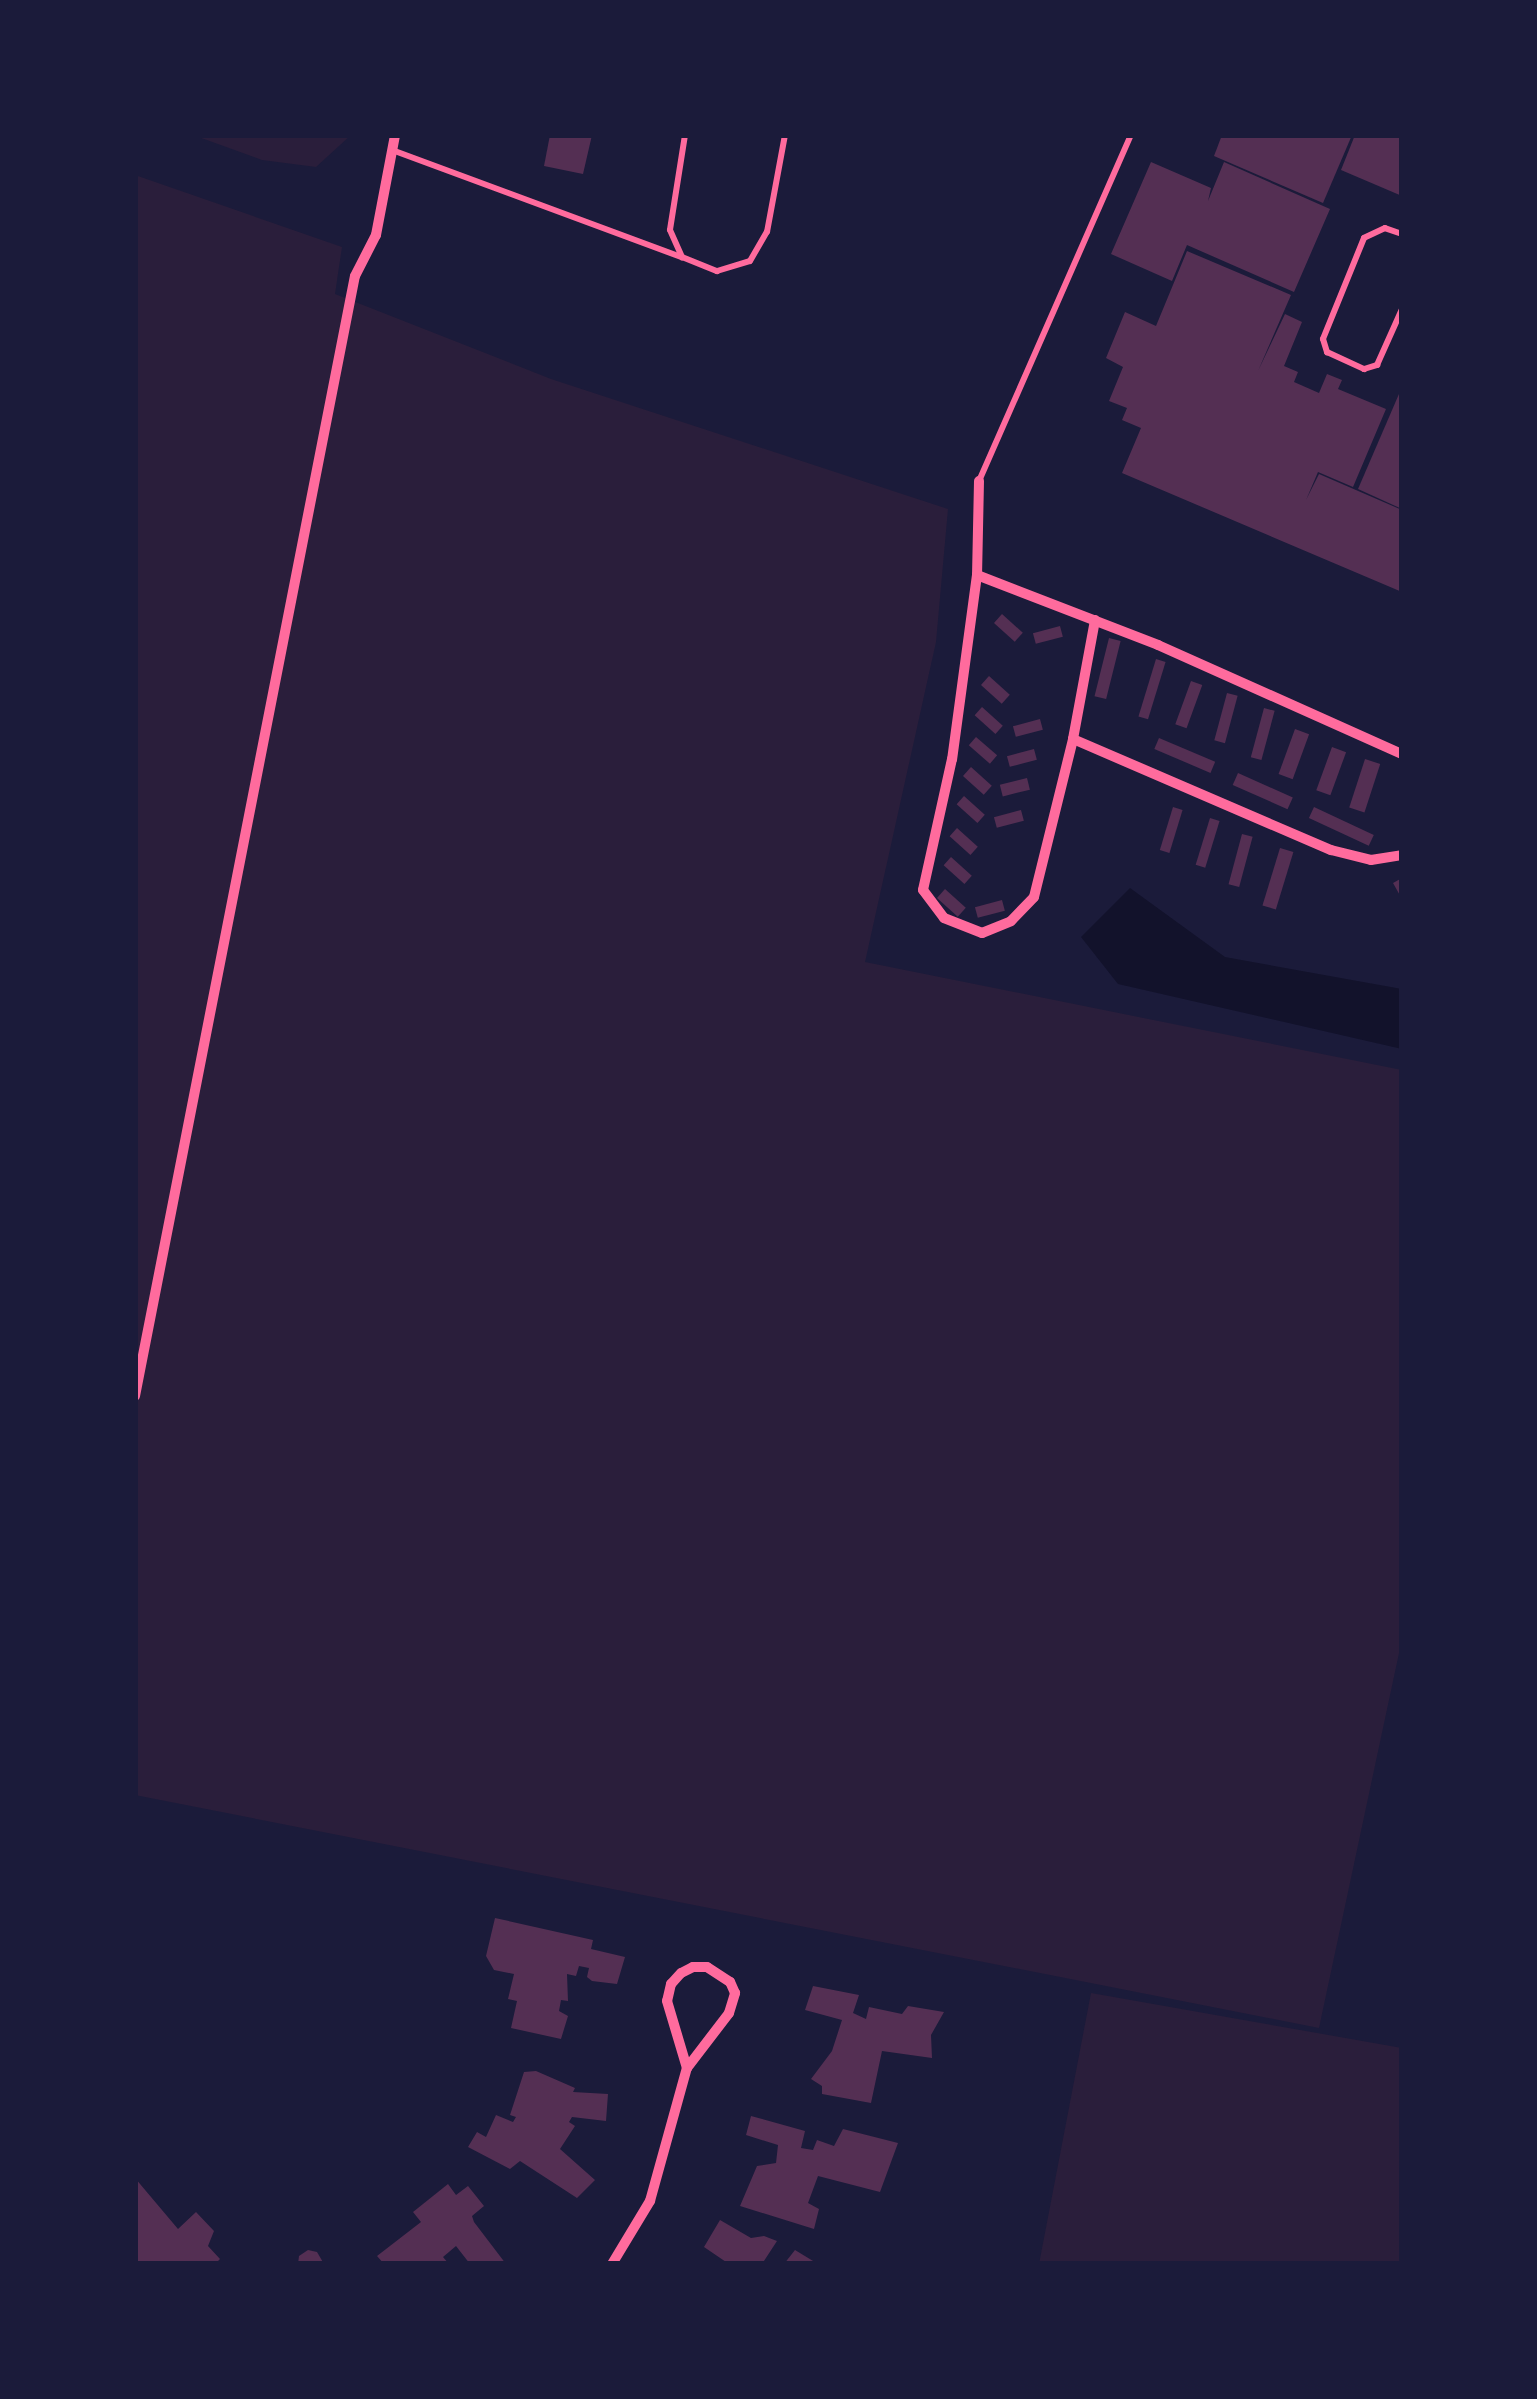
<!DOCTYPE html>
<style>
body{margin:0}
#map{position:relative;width:1537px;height:2399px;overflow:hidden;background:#1b1b3a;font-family:"PT Sans Narrow",sans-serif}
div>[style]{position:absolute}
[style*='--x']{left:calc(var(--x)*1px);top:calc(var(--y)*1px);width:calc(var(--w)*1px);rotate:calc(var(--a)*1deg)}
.green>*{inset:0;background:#2a1e3b}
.water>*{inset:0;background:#12122b}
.building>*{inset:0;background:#542f53;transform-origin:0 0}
.service>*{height:6px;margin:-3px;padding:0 3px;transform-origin:3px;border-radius:3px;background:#ff6b9d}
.minor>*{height:10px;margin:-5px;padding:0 5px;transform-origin:5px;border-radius:5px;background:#ff6b9d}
span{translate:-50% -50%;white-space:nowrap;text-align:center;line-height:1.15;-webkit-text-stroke:9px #1b1b3a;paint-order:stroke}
.frame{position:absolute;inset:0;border:138px solid #1b1b3a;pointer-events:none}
</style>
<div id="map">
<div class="green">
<i style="clip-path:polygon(193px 135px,351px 135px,316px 167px,262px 160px)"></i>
<i style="clip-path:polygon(135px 175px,342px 247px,335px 294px,551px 379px,948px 509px,936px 642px,865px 962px,1402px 1070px,1402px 1639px,1319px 2028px,135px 1795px)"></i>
<i style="clip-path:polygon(1091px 1993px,1402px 2048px,1402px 2264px,1039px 2264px)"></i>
</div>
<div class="water">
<i style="clip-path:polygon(1130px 888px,1225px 957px,1402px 989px,1402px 1049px,1118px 984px,1081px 937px)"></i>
</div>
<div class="building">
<i style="clip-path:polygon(550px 135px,592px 135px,583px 174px,544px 166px)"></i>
<i style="clip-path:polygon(1222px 135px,1352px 135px,1323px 203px,1214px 156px)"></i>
<i style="clip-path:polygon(1355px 135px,1402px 135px,1402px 196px,1341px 170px)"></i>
<i style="clip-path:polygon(1151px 162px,1211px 188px,1208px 201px,1224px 162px,1330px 209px,1294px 292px,1187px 245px,1172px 281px,1111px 254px)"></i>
<i style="clip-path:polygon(1187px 251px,1291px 295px,1258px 371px,1285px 314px,1302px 322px,1284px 366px,1298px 372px,1294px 382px,1319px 393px,1327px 374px,1342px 380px,1338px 389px,1386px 409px,1353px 487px,1318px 472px,1306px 500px,1319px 474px,1402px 510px,1402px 592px,1122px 473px,1141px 428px,1122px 420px,1127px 408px,1109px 401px,1123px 367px,1106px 358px,1125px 312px,1156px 326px)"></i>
<i style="clip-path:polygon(1402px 387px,1402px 509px,1358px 489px)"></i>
<i style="left:1002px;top:614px;width:28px;height:12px;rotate:42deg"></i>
<i style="left:1060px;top:626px;width:11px;height:28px;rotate:75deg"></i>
<i style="left:1109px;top:638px;width:12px;height:60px;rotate:14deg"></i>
<i style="left:1156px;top:659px;width:10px;height:60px;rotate:17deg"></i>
<i style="left:989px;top:676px;width:28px;height:12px;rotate:42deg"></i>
<i style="left:1191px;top:681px;width:12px;height:46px;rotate:20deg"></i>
<i style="left:1227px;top:693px;width:11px;height:49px;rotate:15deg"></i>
<i style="left:982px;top:707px;width:28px;height:11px;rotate:42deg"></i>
<i style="left:1264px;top:708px;width:11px;height:51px;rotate:15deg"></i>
<i style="left:1040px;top:719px;width:11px;height:28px;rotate:75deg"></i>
<i style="left:1295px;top:729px;width:15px;height:48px;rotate:20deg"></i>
<i style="left:976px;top:737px;width:28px;height:11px;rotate:41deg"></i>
<i style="left:1159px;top:738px;width:61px;height:12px;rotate:23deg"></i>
<i style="left:1332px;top:747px;width:15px;height:46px;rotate:20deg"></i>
<i style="left:1034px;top:749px;width:11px;height:28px;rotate:75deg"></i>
<i style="left:1365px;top:759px;width:16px;height:51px;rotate:18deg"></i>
<i style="left:971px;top:767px;width:28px;height:12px;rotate:42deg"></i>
<i style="left:1238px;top:773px;width:60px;height:13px;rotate:24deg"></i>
<i style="left:1027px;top:778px;width:12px;height:28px;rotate:76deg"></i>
<i style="left:964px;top:796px;width:28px;height:11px;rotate:42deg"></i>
<i style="left:1173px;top:807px;width:10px;height:45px;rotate:17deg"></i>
<i style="left:1314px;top:807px;width:66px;height:12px;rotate:25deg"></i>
<i style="left:1021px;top:810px;width:11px;height:28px;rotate:75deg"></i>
<i style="left:1210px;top:818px;width:10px;height:49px;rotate:17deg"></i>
<i style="left:957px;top:828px;width:28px;height:11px;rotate:42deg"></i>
<i style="left:1242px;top:834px;width:11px;height:52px;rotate:15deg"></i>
<i style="left:1280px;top:848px;width:14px;height:60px;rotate:17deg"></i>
<i style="left:951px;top:857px;width:28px;height:11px;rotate:42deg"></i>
<i style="clip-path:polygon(1402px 878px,1402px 899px,1393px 883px)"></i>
<i style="left:945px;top:889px;width:28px;height:12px;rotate:42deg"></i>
<i style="left:1002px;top:900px;width:11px;height:28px;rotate:75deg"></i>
<i style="clip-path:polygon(495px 1918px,593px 1940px,591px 1949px,625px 1957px,617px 1984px,592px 1981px,587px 1977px,589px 1968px,579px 1966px,576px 1976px,567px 1974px,568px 2001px,561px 2000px,559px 2011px,568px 2016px,561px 2039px,511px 2028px,517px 2001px,508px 1999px,514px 1974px,494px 1970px,486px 1956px)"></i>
<i style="clip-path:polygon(813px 1986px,859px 1995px,853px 2013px,866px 2019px,869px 2007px,902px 2014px,908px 2006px,944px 2012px,931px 2035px,932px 2058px,882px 2051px,871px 2103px,822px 2094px,822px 2086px,811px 2079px,832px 2051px,842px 2020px,805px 2010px)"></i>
<i style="clip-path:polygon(536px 2071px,575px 2088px,573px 2092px,608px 2094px,606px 2121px,572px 2117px,569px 2122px,575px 2126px,560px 2149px,595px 2180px,577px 2198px,520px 2161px,510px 2169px,468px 2147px,477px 2132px,486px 2137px,496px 2115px,513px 2122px,516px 2117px,510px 2115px,524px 2072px)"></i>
<i style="clip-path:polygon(751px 2116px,805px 2131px,801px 2148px,813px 2150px,817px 2140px,834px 2146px,843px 2129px,898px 2143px,880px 2192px,818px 2176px,808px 2203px,819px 2209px,814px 2229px,740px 2206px,757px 2166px,776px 2163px,778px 2145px,746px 2135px)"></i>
<i style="clip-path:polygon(135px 2178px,178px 2229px,196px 2212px,214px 2231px,208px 2246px,220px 2259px,215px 2264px,135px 2264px)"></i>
<i style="clip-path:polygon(448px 2184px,456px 2195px,468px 2186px,484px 2206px,472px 2216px,474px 2222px,506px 2264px,470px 2264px,456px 2246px,443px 2257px,449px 2264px,384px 2264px,377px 2256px,421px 2222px,413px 2212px)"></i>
<i style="clip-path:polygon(720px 2220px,751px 2238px,764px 2236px,777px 2241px,762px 2264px,729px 2264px,704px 2247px)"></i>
<i style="clip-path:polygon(308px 2250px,317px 2252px,324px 2264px,298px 2264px,299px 2256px)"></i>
<i style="clip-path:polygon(795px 2250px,818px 2264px,784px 2264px)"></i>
</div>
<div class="service">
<i style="--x:685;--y:135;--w:96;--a:99"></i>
<i style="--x:670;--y:230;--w:30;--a:66"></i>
<i style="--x:682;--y:257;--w:38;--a:22"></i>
<i style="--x:717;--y:271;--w:34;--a:-17"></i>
<i style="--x:750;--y:261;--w:34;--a:-60"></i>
<i style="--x:767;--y:232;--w:99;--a:-79.5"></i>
<i style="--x:392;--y:150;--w:309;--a:20.3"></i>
<i style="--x:1402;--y:234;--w:18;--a:-161"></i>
<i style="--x:1385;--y:228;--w:23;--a:155"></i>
<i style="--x:1364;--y:238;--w:109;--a:112.1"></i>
<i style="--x:1323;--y:339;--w:14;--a:73"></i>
<i style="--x:1327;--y:352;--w:41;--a:24.7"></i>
<i style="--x:1364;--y:369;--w:14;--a:-17"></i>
<i style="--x:1377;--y:365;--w:61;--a:-65.9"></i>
<i style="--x:979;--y:481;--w:378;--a:-66.3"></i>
</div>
<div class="minor">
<i style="--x:979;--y:481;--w:94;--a:91.2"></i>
<i style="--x:977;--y:575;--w:194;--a:21.1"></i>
<i style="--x:1158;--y:645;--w:267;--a:24.1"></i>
<i style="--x:977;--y:575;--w:186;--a:97.7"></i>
<i style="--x:952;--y:759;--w:134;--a:102.5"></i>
<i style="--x:923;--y:890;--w:35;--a:53"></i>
<i style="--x:944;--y:918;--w:41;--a:21.5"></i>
<i style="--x:982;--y:933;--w:31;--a:-22"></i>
<i style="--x:1011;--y:921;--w:33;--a:-46"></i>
<i style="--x:1034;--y:897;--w:163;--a:-76.1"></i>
<i style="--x:1073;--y:739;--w:121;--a:-79.5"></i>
<i style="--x:1073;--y:739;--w:281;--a:23.3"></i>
<i style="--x:1331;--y:850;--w:41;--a:14"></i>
<i style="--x:1371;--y:860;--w:31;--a:-9"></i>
<i style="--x:135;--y:1396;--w:1141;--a:-78.89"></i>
<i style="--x:355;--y:276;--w:46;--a:-62.9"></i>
<i style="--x:376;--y:235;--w:102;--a:-79.2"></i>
<i style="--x:612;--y:2264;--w:74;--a:-58.9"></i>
<i style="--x:650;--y:2201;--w:138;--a:-74.5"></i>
<i style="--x:687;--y:2068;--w:69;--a:-52.6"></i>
<i style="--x:729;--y:2013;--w:21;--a:-73"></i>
<i style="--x:735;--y:1993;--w:12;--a:-114"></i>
<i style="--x:730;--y:1982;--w:27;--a:-147"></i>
<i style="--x:707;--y:1967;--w:14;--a:180"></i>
<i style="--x:693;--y:1967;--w:13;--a:153"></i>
<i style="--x:681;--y:1973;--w:15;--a:132"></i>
<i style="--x:671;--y:1984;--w:17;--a:103"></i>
<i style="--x:667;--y:2001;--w:70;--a:73.4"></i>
</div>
<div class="frame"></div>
</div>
